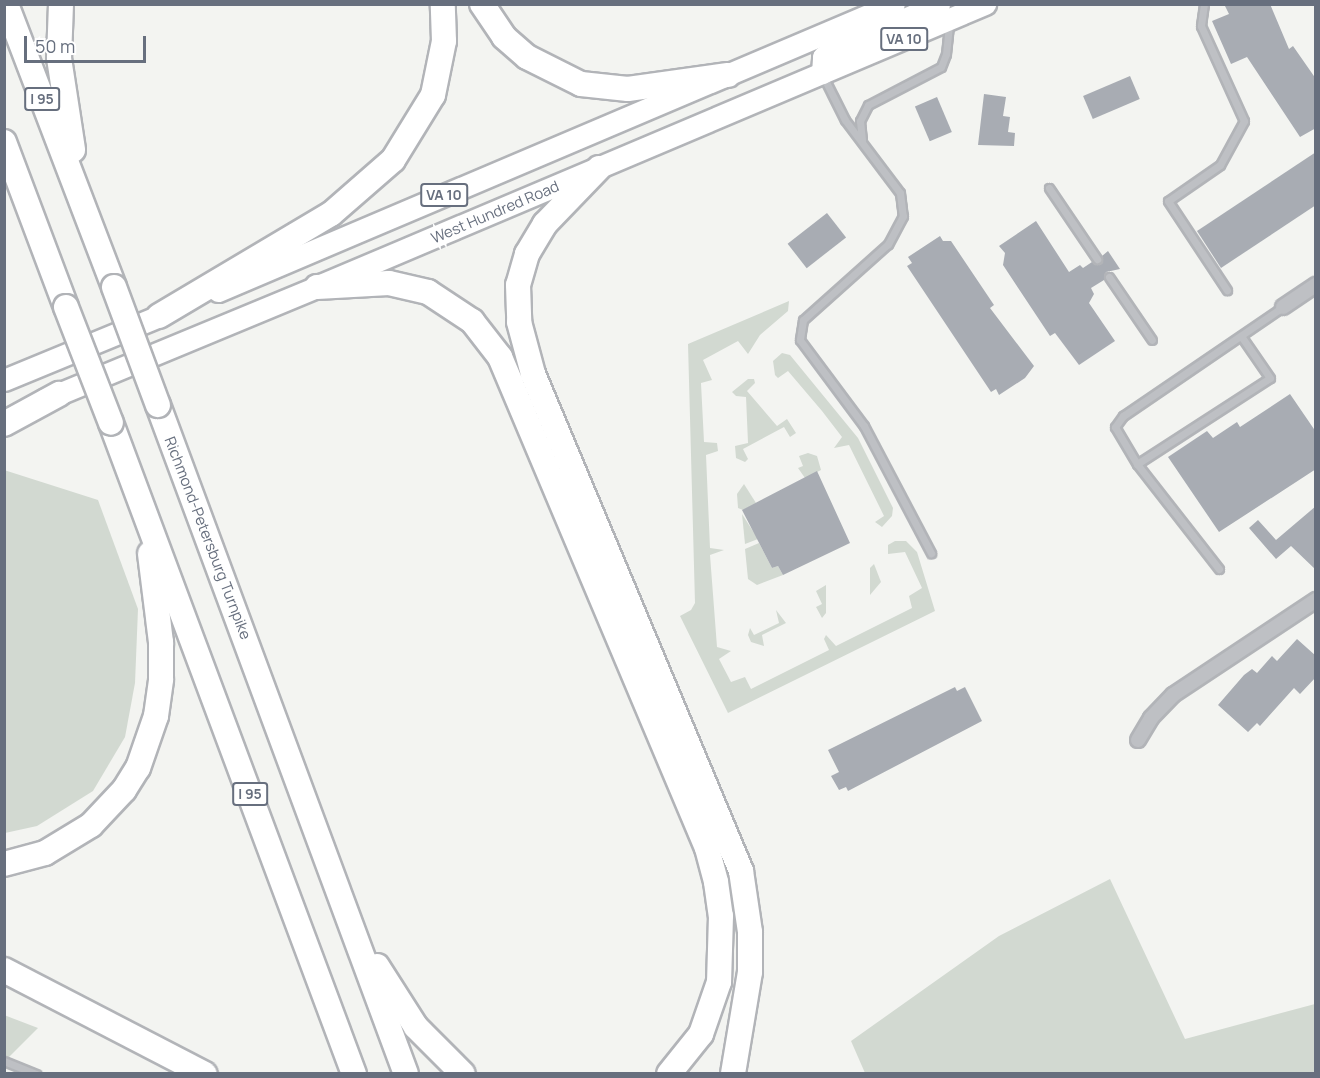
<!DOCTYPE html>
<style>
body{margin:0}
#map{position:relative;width:1320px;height:1078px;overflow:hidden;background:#f3f4f1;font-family:Manrope,sans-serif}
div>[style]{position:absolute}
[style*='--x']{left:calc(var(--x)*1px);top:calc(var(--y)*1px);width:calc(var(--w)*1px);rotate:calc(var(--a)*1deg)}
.green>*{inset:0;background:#d2d9d1}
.building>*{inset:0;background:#a8acb3;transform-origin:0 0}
.roads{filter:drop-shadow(2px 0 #b2b4b8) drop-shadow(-2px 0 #b2b4b8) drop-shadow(0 2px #b2b4b8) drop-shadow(0 -2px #b2b4b8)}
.service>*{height:7px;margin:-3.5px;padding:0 3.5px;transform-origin:3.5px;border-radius:3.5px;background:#bec0c4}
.minor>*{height:14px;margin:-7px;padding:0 7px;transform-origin:7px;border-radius:7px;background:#bec0c4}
.primary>*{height:21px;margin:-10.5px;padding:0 10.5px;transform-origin:10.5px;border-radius:10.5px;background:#fff}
.trunk>*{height:21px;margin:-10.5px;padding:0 10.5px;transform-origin:10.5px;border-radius:10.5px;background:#fff}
.motorway>*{height:24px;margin:-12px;padding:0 12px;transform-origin:12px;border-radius:12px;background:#fff}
.bridges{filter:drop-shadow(2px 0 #b1b3b7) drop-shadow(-2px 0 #b1b3b7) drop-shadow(0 2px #b1b3b7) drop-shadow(0 -2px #b1b3b7)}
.motorway-bridge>*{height:24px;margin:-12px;padding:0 12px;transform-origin:12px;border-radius:12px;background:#fff}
span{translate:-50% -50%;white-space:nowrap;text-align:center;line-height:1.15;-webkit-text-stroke:6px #fff;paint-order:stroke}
.shield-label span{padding:2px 4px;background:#fff;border:2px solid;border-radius:4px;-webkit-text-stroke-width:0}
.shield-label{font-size:14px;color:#676f7e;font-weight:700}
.street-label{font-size:15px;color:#676f7e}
.frame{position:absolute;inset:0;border:6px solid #676f7e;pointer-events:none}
.scale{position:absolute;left:24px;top:36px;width:122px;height:27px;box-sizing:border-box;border:3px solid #676f7e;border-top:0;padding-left:8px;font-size:18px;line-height:21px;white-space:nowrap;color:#676f7e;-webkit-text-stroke:4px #fff;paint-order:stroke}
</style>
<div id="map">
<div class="green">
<i style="clip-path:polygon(789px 301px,788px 311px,760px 335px,748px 354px,738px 341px,703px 360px,712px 380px,701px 383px,704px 442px,717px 443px,718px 451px,706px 455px,710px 548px,724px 550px,710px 555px,717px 647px,731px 651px,719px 659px,731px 682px,745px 677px,751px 689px,829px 650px,824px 639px,826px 635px,836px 646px,912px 608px,909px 596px,922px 588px,905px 552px,888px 554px,888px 545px,895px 541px,906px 541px,917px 552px,935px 611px,728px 713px,680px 616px,691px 610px,695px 603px,688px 344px)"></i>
<i style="clip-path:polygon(782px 353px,790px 355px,858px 438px,893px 508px,892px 516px,882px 527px,875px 522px,884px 516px,849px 445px,834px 448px,842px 437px,822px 411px,788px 371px,778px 378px,775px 375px,773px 361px)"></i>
<i style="clip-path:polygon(748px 379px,754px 379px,755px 383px,747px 391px,777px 426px,787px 419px,796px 433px,790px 437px,784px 427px,743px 449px,748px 459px,745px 462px,736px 458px,735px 446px,748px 443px,746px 397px,736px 396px,732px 392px)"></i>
<i style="clip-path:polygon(808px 453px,817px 456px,821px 470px,805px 478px,798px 468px,803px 466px,799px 456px)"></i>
<i style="clip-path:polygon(4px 470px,98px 500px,138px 609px,135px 683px,125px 737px,93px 791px,37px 826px,5px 833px)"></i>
<i style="clip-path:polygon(744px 484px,756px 503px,743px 510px,738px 508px,737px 494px)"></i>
<i style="clip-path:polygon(742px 514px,758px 539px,745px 544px)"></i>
<i style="clip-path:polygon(759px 543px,772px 568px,778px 566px,783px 575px,757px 585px,748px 579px,745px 549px)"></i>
<i style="clip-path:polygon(874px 564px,881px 582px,870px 595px,870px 568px)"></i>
<i style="clip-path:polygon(826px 585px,826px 613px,822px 618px,816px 607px,822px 604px,816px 591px)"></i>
<i style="clip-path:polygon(776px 610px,786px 623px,762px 635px,764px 646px,751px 642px,748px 635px,750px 628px,754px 635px,779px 623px)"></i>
<i style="clip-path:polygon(1110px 879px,1185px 1039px,1315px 1004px,1315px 1073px,865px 1073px,851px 1041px,999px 936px)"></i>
<i style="clip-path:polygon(4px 1015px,38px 1028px,5px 1061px,4px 1061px)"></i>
</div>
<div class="building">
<i style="clip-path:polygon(1224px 4px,1270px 4px,1289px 49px,1293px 46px,1316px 79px,1316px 128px,1300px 137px,1247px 57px,1231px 64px,1212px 21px,1229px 14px)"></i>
<i style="left:1130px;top:76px;width:25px;height:51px;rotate:67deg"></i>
<i style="clip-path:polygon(984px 94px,1006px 97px,1003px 116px,1010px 117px,1008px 132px,1015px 133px,1014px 146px,978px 145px)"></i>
<i style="left:937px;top:97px;width:38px;height:24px;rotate:67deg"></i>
<i style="clip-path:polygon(1316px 152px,1316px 205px,1221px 268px,1197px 231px)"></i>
<i style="left:827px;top:213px;width:31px;height:50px;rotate:52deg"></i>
<i style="clip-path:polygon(1036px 221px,1069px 272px,1080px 265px,1083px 268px,1092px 262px,1100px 264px,1102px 256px,1108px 251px,1120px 269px,1106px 272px,1104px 280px,1091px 288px,1094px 294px,1089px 303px,1115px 341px,1079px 365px,1055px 333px,1050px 336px,1003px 265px,1005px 253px,999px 246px)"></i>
<i style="clip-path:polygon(940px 236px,943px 241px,951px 241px,994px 305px,990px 308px,1034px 366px,1025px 378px,999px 395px,996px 389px,991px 392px,907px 266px,912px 263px,908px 257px)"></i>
<i style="clip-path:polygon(1290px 394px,1316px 432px,1316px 469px,1219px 532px,1168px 457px,1207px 431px,1213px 438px,1237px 422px,1240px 427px)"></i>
<i style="clip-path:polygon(817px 471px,850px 543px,783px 575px,778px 566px,772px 568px,742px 510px)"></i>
<i style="clip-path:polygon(1316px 506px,1316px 570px,1291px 546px,1276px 559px,1249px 528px,1258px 520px,1276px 540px)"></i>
<i style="clip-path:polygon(1297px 639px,1316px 656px,1316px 677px,1300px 694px,1294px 688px,1260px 726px,1257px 723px,1248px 732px,1218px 705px,1244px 675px,1252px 669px,1257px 673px,1272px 656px,1277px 661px)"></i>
<i style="clip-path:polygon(955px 687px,957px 691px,965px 687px,982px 721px,848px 791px,846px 787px,839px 790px,831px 776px,839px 772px,828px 750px)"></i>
</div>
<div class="roads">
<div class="service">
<i style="--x:1204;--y:4;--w:22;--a:98"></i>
<i style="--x:1201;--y:26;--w:104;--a:65.6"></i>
<i style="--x:1244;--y:121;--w:50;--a:118.6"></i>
<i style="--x:1220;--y:165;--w:63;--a:145.3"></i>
<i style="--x:1168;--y:201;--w:107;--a:56.5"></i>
<i style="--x:823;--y:76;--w:49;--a:63.4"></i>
<i style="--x:845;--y:120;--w:91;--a:53"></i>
<i style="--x:900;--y:193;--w:23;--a:83"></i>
<i style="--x:903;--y:216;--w:32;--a:118"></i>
<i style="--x:888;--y:244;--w:114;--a:138.2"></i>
<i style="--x:803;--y:320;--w:20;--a:99"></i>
<i style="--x:800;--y:340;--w:107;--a:53.3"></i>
<i style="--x:864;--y:426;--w:144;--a:62.2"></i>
<i style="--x:862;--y:140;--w:19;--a:-96"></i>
<i style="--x:860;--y:121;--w:18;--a:-63"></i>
<i style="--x:868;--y:105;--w:82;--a:-27.5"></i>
<i style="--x:941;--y:67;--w:14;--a:-69"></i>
<i style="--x:946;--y:54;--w:31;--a:-84"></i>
<i style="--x:1049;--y:188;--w:86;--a:55.9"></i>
<i style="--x:1109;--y:277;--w:76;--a:55.7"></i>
<i style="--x:1137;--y:464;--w:158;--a:-32.9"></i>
<i style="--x:1270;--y:378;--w:51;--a:-124.6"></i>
<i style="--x:1219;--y:569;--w:133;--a:-128"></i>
<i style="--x:1137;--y:464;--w:43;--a:-120.7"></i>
<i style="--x:1115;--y:427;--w:14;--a:-54"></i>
<i style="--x:1123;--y:416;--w:194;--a:-34.3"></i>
<i style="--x:4;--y:1061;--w:35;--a:22"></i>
</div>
<div class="minor">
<i style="--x:1283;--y:307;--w:40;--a:-34"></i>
<i style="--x:1138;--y:740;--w:26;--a:-59"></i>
<i style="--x:1151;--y:718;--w:32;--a:-46"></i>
<i style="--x:1173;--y:695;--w:172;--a:-33.6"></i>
</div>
<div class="primary">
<i style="--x:822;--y:73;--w:16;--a:-86"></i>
<i style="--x:823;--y:57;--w:10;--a:-37"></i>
<i style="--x:831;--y:51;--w:118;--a:-23.5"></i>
<i style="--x:323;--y:284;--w:719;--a:-22.93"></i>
<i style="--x:218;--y:291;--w:734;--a:-23"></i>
</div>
<div class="trunk">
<i style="--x:4;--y:380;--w:168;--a:-22.4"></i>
<i style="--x:44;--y:400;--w:295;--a:-22.5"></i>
</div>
<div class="motorway">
<i style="--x:6;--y:4;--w:303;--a:69.1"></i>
<i style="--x:61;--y:4;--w:54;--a:92.1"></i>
<i style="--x:59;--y:58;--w:93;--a:81.3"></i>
<i style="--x:482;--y:4;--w:40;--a:56"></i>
<i style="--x:504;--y:37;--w:30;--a:41"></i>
<i style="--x:527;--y:57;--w:60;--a:26.6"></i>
<i style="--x:581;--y:84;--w:47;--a:6.1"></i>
<i style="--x:628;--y:89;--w:101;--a:-8"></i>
<i style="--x:4;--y:142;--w:176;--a:69.4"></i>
<i style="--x:599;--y:168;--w:78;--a:134"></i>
<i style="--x:545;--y:224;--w:35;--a:121"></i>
<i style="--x:527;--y:254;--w:32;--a:106"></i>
<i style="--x:518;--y:285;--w:37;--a:88"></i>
<i style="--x:519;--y:322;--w:54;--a:74.9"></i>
<i style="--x:533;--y:374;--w:539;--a:67.29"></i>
<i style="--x:741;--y:871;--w:62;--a:81.6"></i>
<i style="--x:750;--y:932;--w:40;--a:90"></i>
<i style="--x:750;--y:972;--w:103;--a:99.5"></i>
<i style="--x:317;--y:287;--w:72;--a:-3.2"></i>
<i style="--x:389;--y:283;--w:40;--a:13"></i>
<i style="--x:428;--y:292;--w:53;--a:33.4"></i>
<i style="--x:472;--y:321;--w:46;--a:52.1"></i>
<i style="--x:500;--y:357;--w:533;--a:67.14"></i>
<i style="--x:707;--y:848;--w:35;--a:75"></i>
<i style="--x:716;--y:882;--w:34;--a:82"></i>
<i style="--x:721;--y:916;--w:66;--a:91.7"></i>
<i style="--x:719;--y:982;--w:55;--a:109.1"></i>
<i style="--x:701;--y:1034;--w:51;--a:128.7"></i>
<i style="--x:159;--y:316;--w:200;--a:-30.7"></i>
<i style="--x:331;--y:214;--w:82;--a:-41.1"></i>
<i style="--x:393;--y:160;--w:76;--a:-58.4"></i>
<i style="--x:433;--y:95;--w:55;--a:-78.5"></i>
<i style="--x:444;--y:41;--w:37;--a:-92"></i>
<i style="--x:158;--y:405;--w:713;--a:69.66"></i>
<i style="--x:111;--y:423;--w:695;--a:69.53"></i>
<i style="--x:4;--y:424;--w:63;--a:-28.6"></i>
<i style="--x:4;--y:864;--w:42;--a:-15"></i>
<i style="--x:45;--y:853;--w:54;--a:-31.3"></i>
<i style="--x:91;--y:825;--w:48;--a:-46.7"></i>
<i style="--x:124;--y:790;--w:26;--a:-58"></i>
<i style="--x:138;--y:768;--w:55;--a:-70.9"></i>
<i style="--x:156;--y:716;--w:37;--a:-82"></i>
<i style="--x:161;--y:679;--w:37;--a:-90"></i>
<i style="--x:161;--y:642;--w:89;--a:-97.1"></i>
<i style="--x:377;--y:966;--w:72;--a:57.4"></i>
<i style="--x:416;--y:1027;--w:66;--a:45"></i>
<i style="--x:4;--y:970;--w:226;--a:27.4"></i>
</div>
</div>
<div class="bridges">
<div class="motorway-bridge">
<i style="--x:114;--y:287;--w:126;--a:69.6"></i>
<i style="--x:66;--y:307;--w:124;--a:68.8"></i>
</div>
</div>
<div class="shield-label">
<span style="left:904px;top:39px">VA 10</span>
<span style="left:42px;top:99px">I 95</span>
<span style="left:444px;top:195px">VA 10</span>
<span style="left:250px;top:794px">I 95</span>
</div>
<div class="street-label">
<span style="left:495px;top:212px;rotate:-23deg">West Hundred Road</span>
<span style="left:208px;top:538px;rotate:69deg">Richmond-Petersburg Turnpike</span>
</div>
<div class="frame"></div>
<div class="scale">50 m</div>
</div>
